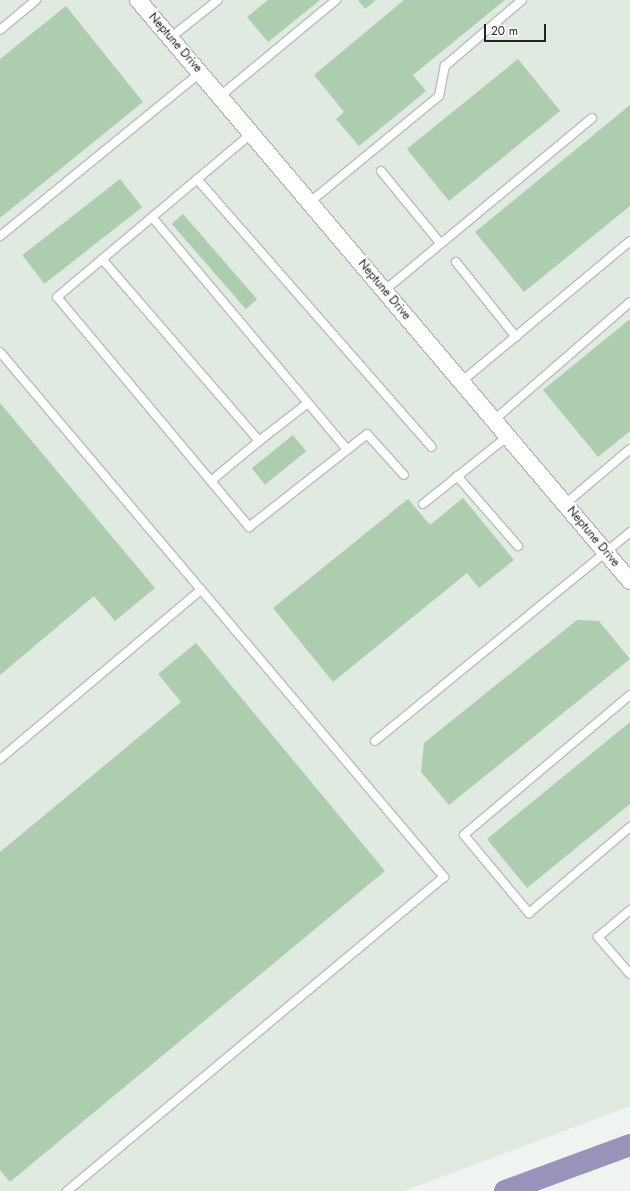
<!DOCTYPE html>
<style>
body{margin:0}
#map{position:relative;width:630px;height:1191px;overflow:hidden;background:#f0f4f0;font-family:Jost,sans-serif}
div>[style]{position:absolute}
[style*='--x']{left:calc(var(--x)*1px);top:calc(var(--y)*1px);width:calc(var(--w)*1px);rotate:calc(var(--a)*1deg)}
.built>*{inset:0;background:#e0eae0}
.canal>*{height:22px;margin:-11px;padding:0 11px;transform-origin:11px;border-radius:11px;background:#9893bb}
.building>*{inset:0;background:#acceaf;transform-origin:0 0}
.roads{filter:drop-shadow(1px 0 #babebb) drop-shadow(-1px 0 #babebb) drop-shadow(0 1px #babebb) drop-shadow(0 -1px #babebb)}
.service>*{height:8px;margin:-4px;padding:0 4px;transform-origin:4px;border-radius:4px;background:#fff}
.minor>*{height:16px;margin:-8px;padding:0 8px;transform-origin:8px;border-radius:8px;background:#fff}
span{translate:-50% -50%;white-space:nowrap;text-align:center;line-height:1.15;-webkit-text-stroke:3.5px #fff;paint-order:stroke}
.street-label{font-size:12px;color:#242524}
.scale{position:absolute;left:484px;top:24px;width:62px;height:18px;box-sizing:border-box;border:2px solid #242524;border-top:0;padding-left:5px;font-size:12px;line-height:14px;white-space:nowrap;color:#242524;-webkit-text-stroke:3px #fff;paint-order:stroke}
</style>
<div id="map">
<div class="built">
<i style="clip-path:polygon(0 0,630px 0,630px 1106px,404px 1191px,0 1191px)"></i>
</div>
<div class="canal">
<i style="--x:505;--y:1191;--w:133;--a:-20.2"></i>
</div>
<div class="building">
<i style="clip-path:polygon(268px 0,320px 0,268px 42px,247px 17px)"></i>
<i style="clip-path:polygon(358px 0,376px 0,365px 9px)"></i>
<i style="clip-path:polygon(404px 0,505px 0,413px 75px,426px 91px,359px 146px,336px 119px,344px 112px,314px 75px)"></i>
<i style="clip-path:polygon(66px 6px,143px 102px,0 218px,0 59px)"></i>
<i style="left:518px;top:59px;width:67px;height:143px;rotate:51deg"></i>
<i style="clip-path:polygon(630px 105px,630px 206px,524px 292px,475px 232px)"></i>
<i style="left:120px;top:179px;width:36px;height:124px;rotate:52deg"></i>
<i style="left:183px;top:214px;width:113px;height:15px;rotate:49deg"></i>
<i style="clip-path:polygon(630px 319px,630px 431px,598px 457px,543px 390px)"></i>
<i style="clip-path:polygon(0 403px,155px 588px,115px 621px,94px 596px,0 675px)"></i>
<i style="left:293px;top:435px;width:21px;height:53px;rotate:51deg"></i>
<i style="clip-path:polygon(463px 498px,514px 560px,479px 588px,467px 573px,333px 682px,273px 608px,408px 499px,430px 525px)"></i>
<i style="clip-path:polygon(577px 620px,599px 621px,630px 659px,449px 805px,421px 772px,424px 743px)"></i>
<i style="clip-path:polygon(196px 643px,385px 871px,10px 1182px,0 1170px,0 852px,181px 702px,158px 674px)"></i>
<i style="clip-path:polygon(630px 722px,630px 804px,527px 888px,487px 839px)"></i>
</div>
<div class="roads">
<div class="service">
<i style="--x:0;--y:30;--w:47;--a:-39.8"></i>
<i style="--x:170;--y:38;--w:61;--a:-38.4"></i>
<i style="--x:220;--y:96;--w:151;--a:-39.6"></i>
<i style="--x:252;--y:133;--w:255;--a:139.9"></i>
<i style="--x:57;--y:297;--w:300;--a:50.1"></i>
<i style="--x:249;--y:527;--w:150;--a:-38.2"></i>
<i style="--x:367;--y:434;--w:55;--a:47.9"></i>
<i style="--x:381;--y:171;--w:94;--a:50.6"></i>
<i style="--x:197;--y:179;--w:356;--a:48.8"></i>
<i style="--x:310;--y:202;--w:167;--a:-39.4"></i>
<i style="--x:439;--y:96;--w:31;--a:-79"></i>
<i style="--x:445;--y:66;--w:101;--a:-40.6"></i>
<i style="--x:152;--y:217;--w:303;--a:50"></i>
<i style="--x:0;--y:236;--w:258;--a:-39.2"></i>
<i style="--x:102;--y:259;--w:240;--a:49.2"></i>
<i style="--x:259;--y:441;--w:62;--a:-37.8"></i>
<i style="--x:456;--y:262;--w:96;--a:51.3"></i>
<i style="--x:385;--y:290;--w:269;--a:-39.7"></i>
<i style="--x:0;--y:352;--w:688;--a:49.78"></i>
<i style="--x:444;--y:877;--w:491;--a:140.2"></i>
<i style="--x:461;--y:382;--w:220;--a:-39.8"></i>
<i style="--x:494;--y:420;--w:180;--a:-40.9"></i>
<i style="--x:457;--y:476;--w:93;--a:48.9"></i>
<i style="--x:211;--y:481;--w:62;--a:-39.8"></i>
<i style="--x:423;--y:504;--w:109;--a:-38.7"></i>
<i style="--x:565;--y:504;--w:85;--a:-40.2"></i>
<i style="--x:630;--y:695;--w:217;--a:139.9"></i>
<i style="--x:464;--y:835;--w:102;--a:50.2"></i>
<i style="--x:529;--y:913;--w:133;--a:-40.4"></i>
<i style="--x:375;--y:741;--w:330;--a:-39.3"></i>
<i style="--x:0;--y:759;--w:263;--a:-40.1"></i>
<i style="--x:630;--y:910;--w:42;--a:139.8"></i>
<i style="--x:598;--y:937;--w:49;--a:49.1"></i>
</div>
<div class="minor">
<i style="--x:138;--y:0;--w:761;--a:49.74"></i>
</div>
</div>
<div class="street-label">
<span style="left:175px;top:43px;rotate:49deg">Neptune Drive</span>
<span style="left:384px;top:290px;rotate:50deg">Neptune Drive</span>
<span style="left:593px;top:537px;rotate:50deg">Neptune Drive</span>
</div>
<div class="scale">20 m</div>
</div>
